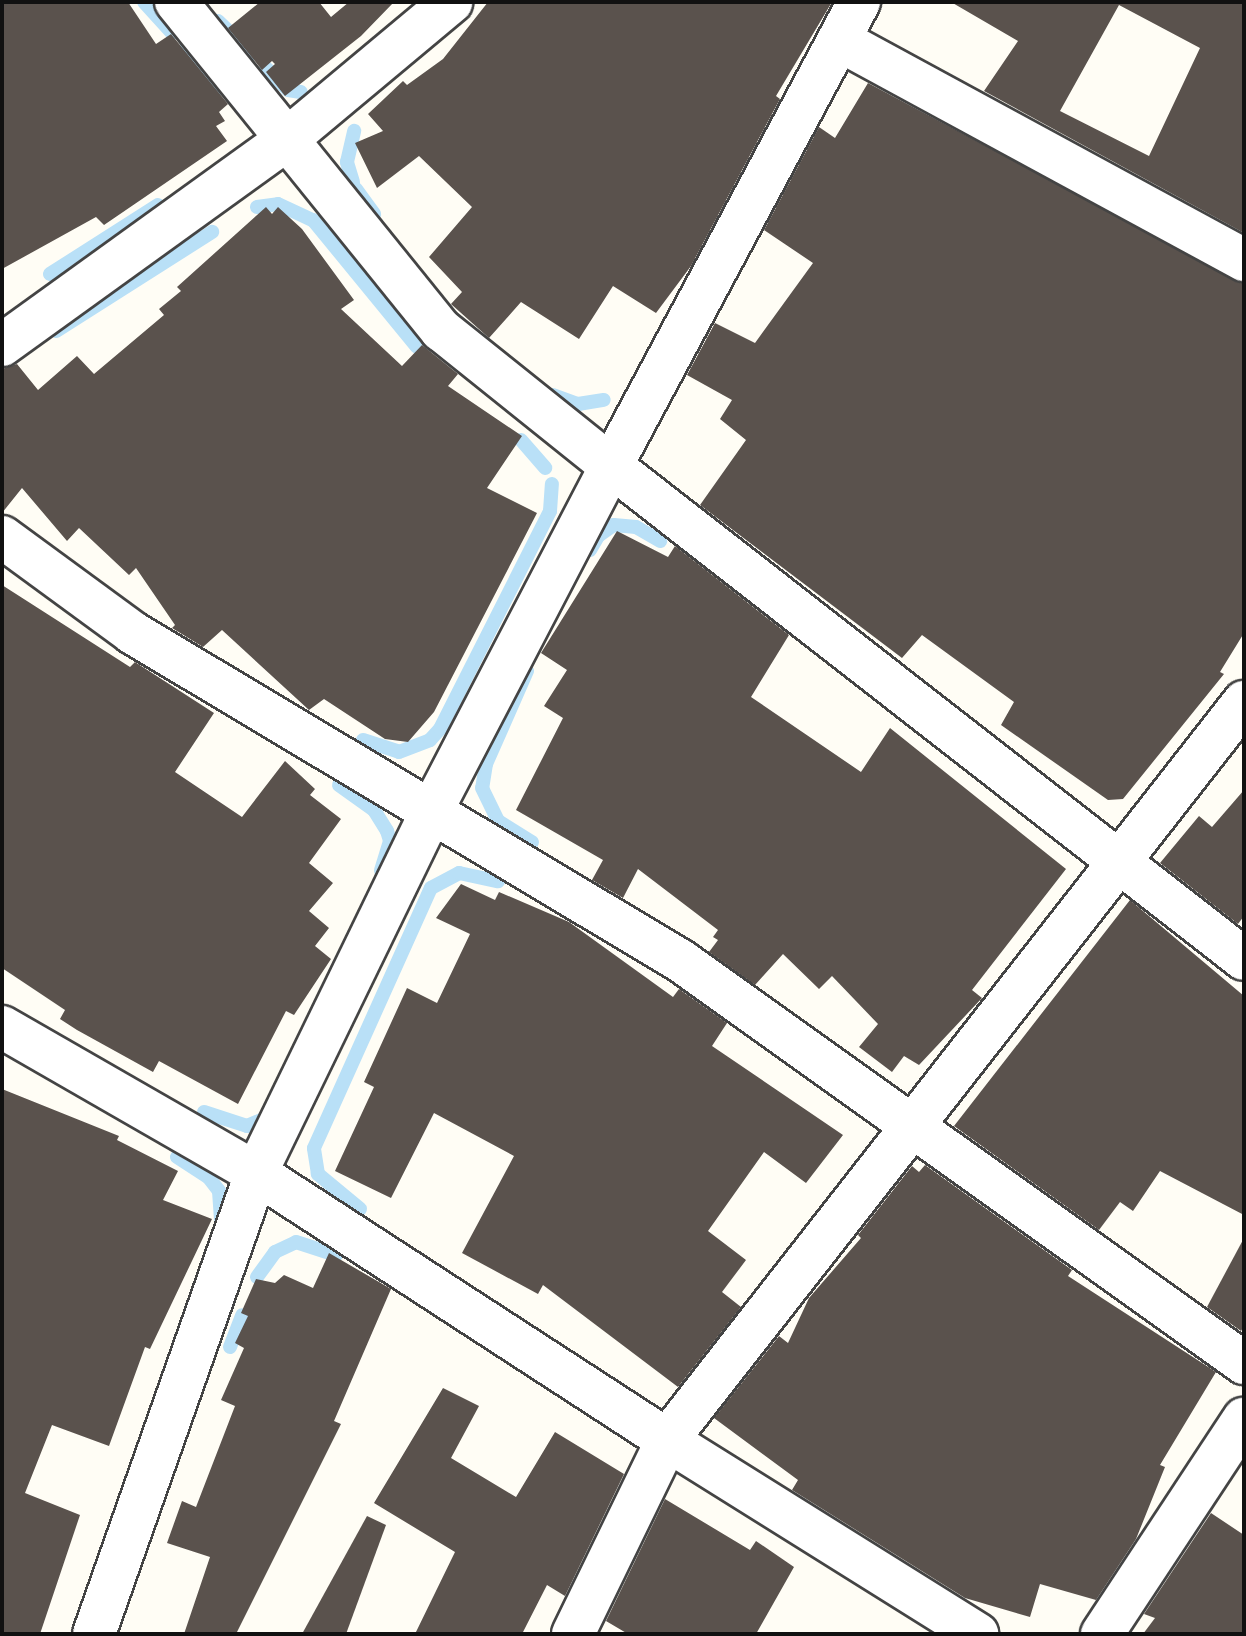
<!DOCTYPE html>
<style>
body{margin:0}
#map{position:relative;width:1246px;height:1636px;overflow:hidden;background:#fffdf5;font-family:"Times New Roman",serif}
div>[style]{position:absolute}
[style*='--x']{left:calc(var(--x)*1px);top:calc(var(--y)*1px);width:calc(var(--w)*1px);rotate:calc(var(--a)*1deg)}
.stream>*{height:14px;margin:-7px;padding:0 7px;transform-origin:7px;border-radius:7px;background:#b9e0f7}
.building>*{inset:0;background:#5a524d}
.roads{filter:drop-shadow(2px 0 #444) drop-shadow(-2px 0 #444) drop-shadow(0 2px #444) drop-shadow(0 -2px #444)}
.street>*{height:42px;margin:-21px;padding:0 21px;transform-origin:21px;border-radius:21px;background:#fff}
span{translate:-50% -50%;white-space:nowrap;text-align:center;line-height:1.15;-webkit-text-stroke:8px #fff;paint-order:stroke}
.frame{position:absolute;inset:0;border:4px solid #111;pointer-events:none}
</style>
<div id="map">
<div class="stream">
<i style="--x:144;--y:2;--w:42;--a:47.9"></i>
<i style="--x:218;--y:21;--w:47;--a:44.1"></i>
<i style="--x:185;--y:49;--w:52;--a:48.9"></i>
<i style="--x:266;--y:68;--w:31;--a:45"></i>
<i style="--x:288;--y:90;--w:13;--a:9"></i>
<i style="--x:353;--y:182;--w:21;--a:-107"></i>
<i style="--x:347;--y:162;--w:32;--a:-77"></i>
<i style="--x:356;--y:189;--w:31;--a:54"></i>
<i style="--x:257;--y:207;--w:21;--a:-8"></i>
<i style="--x:278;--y:204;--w:38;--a:25"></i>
<i style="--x:313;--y:220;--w:164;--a:50.7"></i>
<i style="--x:50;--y:274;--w:128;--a:-32.6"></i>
<i style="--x:56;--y:331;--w:185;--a:-32.4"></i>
<i style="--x:553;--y:395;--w:27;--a:20"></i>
<i style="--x:578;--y:404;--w:26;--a:-9"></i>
<i style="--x:521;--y:440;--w:37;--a:49"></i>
<i style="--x:590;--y:550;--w:16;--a:-60"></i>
<i style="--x:598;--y:536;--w:19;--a:-35"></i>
<i style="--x:614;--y:525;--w:22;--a:5"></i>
<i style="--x:636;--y:527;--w:28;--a:30"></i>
<i style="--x:527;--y:671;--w:102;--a:113.8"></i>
<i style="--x:486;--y:764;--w:24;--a:99"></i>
<i style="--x:482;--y:788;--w:37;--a:64"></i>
<i style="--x:498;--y:821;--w:40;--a:32"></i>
<i style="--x:363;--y:740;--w:38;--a:18"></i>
<i style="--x:399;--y:752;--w:33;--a:-21"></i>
<i style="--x:430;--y:740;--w:15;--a:-48"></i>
<i style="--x:440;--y:729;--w:244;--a:-63.2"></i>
<i style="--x:550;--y:511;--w:27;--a:-86"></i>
<i style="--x:339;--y:785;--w:43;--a:35.5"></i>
<i style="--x:374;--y:810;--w:25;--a:58"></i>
<i style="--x:387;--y:831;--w:10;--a:73"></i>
<i style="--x:390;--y:841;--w:31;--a:107"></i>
<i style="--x:204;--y:1112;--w:45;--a:18"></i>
<i style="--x:247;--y:1126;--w:25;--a:-23"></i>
<i style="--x:177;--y:1157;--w:38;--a:33"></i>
<i style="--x:209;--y:1178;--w:16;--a:52"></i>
<i style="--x:219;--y:1191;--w:28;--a:86"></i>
<i style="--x:360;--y:1209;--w:55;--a:-140.2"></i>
<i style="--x:318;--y:1174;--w:26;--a:-99"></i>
<i style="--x:314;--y:1148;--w:285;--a:-65.8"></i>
<i style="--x:431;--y:888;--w:32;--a:-28"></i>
<i style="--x:459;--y:873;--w:40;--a:12"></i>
<i style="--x:257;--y:1277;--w:31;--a:-54"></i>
<i style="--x:275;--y:1252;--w:23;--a:-25"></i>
<i style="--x:296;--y:1242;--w:42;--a:18"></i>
<i style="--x:230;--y:1347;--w:34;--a:-69"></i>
</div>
<div class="building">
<i style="clip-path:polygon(2px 2px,128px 2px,156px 44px,171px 34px,228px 104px,219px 112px,225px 121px,216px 126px,227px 141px,104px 225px,96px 217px,2px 269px)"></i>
<i style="clip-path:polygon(260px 2px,319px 2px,331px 17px,349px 2px,394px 2px,361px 36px,285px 96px,266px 72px,275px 64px,272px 61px,262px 70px,228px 28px)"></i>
<i style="clip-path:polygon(488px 2px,832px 2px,776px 96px,780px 99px,691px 266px,656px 313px,613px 286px,579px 339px,521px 302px,489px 338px,451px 304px,462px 292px,429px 257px,472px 207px,419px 156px,377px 188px,355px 143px,383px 131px,368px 114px,403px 81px,407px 85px,443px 59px)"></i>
<i style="clip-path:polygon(evenodd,951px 2px,1244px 2px,1244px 233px,984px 91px,1018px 41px,951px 2px,1119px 5px,1200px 48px,1149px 156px,1060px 111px,1119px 5px)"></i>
<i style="clip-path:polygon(868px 83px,1244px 284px,1244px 633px,1220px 672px,1224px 674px,1123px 799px,1108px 800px,1001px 725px,1014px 702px,922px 635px,902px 658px,700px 505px,746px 440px,720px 419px,732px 400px,687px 375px,715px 323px,755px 343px,813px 263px,764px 230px,819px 127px,835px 138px)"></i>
<i style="clip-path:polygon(266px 207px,272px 214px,278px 207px,302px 229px,354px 300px,341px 309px,402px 366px,422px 345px,458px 374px,448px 386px,522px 436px,487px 488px,537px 513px,434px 712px,408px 742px,385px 739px,324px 699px,309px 710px,222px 630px,203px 647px,172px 628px,175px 625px,136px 568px,129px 575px,79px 528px,67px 541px,22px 488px,2px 513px,2px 369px,17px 364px,38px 390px,77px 356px,94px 374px,164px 315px,159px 309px,181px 291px,177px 287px)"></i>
<i style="clip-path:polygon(617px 531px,668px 557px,675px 546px,789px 635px,751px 697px,861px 772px,890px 728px,1066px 869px,972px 990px,982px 998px,919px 1065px,904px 1056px,892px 1072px,859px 1047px,878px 1024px,832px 976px,819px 989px,783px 954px,755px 985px,709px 952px,718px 940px,713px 937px,718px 930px,638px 869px,623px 898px,592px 880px,603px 860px,516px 810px,563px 718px,544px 706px,567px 670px,541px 653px)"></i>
<i style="clip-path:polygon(2px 585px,130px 667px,135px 662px,214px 713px,175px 772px,242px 817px,285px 761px,315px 789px,310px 795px,341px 819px,309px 863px,333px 883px,309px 911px,329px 928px,315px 946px,331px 959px,294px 1015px,286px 1011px,238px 1104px,159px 1061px,153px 1072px,77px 1030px,60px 1019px,65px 1010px,2px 968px)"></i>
<i style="clip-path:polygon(1244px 790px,1244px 916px,1238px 924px,1160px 863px,1199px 816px,1212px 827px)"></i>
<i style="clip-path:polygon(461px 884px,495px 900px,499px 892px,569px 922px,673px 997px,679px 989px,727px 1023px,712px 1046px,843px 1135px,806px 1183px,764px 1152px,708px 1231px,746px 1260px,722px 1292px,741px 1307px,678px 1387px,543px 1285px,538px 1294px,462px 1253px,514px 1156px,434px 1113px,391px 1198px,335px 1171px,374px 1087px,364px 1082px,407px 988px,437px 1003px,470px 934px,436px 918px)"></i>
<i style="clip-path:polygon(1130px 900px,1244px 996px,1244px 1215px,1160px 1171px,1133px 1211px,1120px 1202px,1099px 1230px,954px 1126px)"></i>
<i style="clip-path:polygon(2px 1089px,119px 1136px,117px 1140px,178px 1171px,163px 1200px,212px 1219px,150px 1349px,145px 1347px,109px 1446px,52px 1425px,25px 1493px,80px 1515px,40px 1634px,2px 1634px)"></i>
<i style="clip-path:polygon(925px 1165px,1072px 1270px,1068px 1276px,1216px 1372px,1160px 1465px,1165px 1467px,1136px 1539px,1096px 1600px,1040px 1584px,1030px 1617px,965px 1598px,792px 1490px,798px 1480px,714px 1418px,779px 1336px,788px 1343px,809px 1298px,861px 1238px,858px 1235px,912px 1166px,919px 1172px)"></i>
<i style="clip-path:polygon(1244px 1238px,1244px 1326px,1241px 1331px,1207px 1307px)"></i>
<i style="clip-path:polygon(329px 1253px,391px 1289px,334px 1421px,341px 1424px,236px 1634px,184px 1634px,210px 1557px,167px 1543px,182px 1501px,196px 1507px,235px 1406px,221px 1400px,244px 1348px,235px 1343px,248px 1316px,241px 1313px,256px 1279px,275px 1283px,284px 1275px,313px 1288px)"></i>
<i style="clip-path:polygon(443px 1388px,479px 1406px,451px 1458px,516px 1497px,555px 1432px,624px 1474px,565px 1596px,547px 1585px,522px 1634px,415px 1634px,455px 1552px,374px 1503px)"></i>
<i style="clip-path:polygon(665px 1499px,750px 1550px,756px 1541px,794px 1567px,756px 1634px,628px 1634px,606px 1621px)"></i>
<i style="clip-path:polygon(1211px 1513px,1244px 1535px,1244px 1634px,1143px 1634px,1155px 1618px,1144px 1614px)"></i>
<i style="clip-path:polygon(367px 1516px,386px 1525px,346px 1634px,302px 1634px)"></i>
</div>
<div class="roads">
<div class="street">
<i style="--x:859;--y:2;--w:526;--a:118.12"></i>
<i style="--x:611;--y:466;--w:802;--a:37.91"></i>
<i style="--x:839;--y:40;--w:461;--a:28.5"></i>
<i style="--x:2;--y:345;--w:349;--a:-35.8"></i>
<i style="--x:285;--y:141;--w:217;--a:-39.9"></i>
<i style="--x:2;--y:537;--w:162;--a:36.2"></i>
<i style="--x:133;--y:633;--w:639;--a:30.9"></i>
<i style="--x:681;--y:961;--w:692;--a:35.53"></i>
<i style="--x:2;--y:1027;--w:293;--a:29.9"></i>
<i style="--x:256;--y:1173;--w:490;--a:33"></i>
<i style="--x:667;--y:1440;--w:366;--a:32"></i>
<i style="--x:94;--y:1634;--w:489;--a:-70.6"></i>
<i style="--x:256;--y:1173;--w:406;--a:-64.1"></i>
<i style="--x:433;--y:808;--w:386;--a:-62.5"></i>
<i style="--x:611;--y:466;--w:218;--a:-141.3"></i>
<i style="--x:441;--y:330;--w:422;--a:-128.9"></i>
<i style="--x:573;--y:1634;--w:216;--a:-64.1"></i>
<i style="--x:667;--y:1440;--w:937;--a:-51.98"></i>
<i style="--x:1102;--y:1634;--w:258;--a:-56.6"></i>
</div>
</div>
<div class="frame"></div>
</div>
